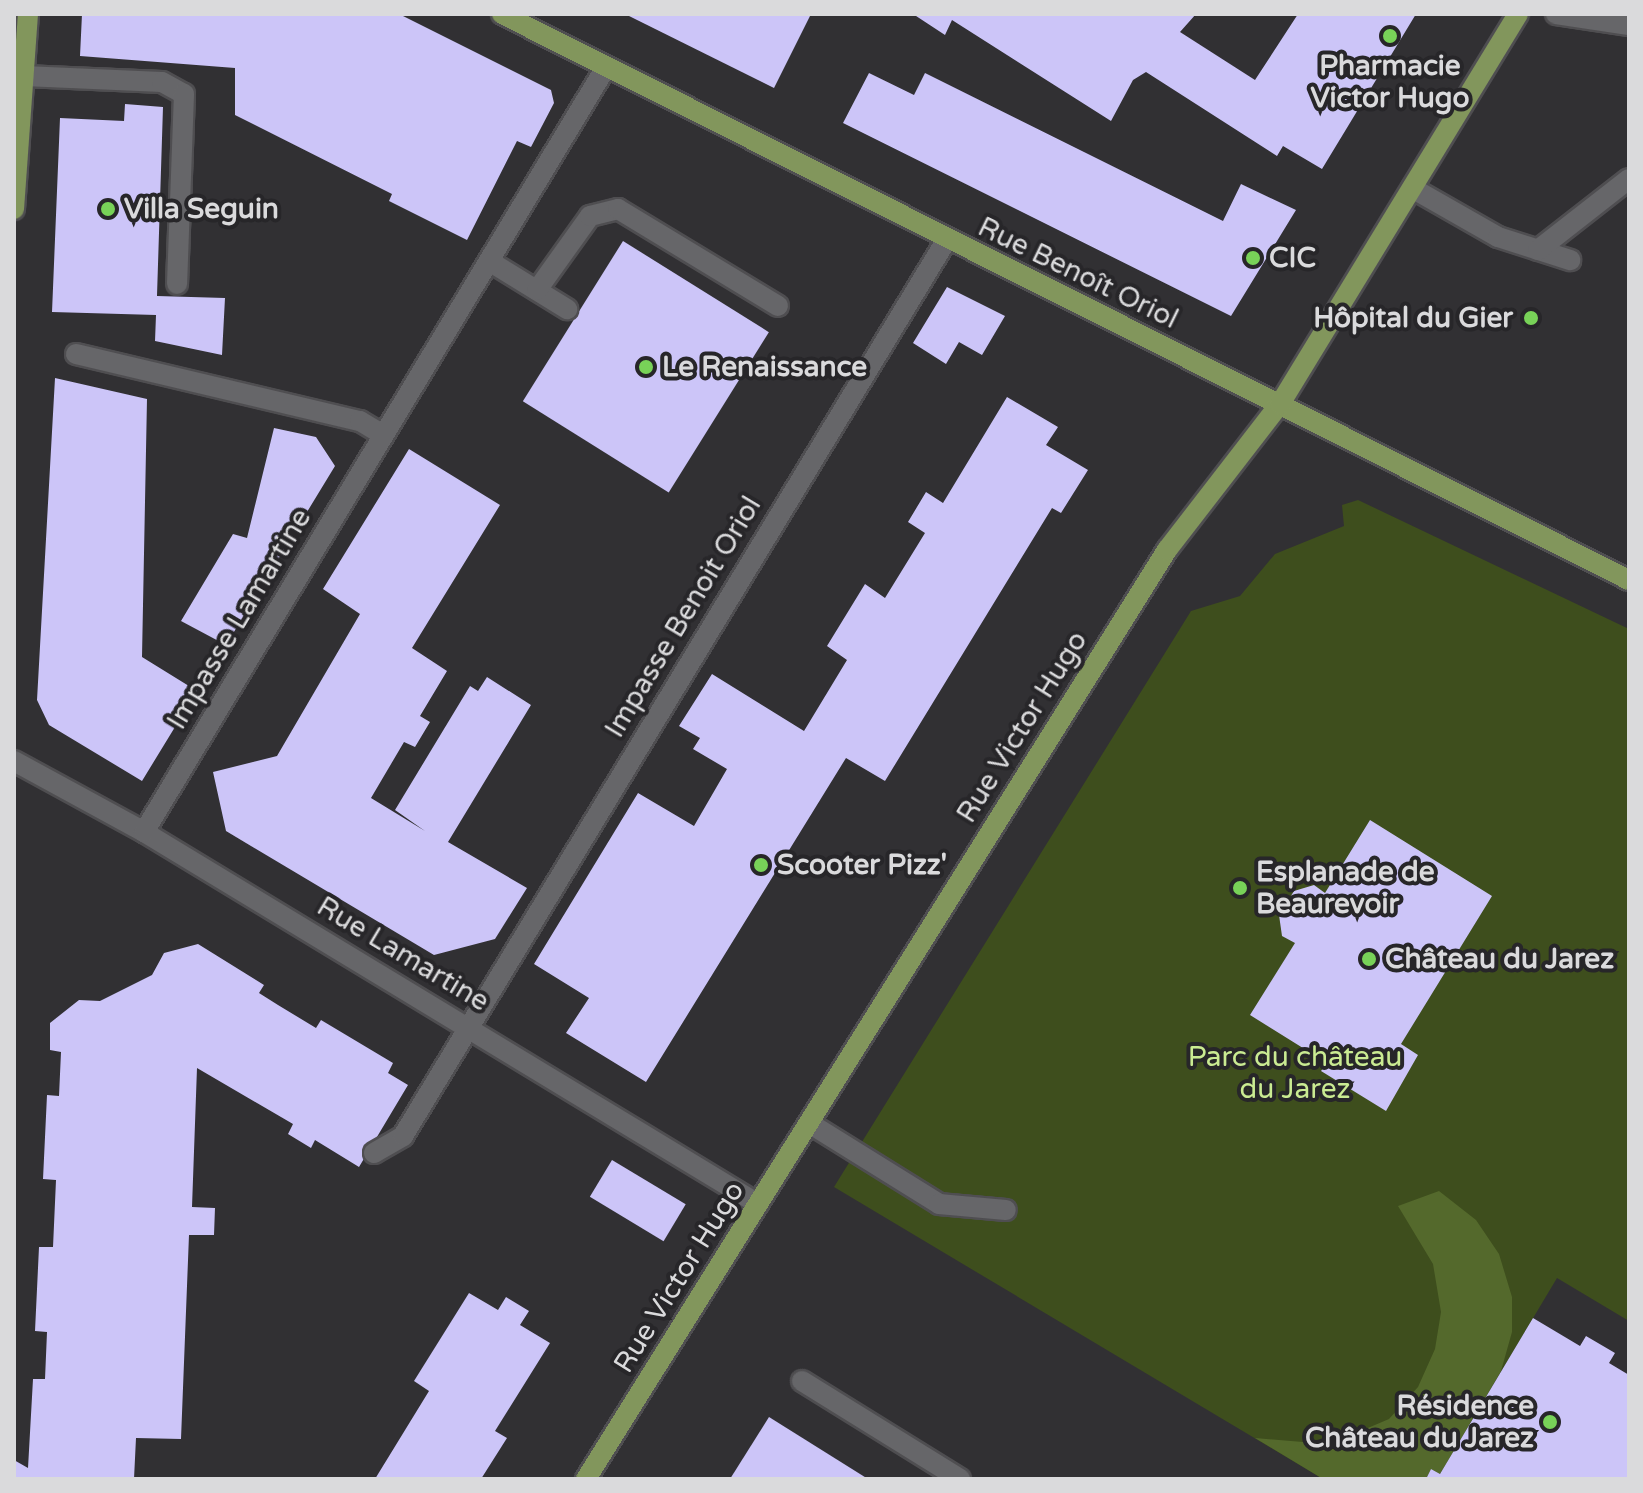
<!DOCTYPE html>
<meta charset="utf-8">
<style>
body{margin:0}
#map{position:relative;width:1643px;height:1493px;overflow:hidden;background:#313033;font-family:"Varela Round",sans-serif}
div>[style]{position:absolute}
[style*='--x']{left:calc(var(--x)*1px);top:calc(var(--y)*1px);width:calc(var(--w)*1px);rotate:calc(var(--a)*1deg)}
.green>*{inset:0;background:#3e4e1d}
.forest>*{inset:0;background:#54692c}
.building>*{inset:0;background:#ccc5f8;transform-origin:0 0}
.roads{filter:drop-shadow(2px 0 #4f4e51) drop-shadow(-2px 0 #4f4e51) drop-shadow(0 2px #4f4e51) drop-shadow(0 -2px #4f4e51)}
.minor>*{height:20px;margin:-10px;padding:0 10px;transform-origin:10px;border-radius:10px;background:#666669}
.major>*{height:20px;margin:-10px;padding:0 10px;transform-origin:10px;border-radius:10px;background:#82965c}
.dots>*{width:22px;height:22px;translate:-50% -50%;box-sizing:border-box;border:4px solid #272629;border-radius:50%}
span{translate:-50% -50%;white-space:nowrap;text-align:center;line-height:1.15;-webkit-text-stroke:8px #272629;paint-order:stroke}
.poi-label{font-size:28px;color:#dadadc;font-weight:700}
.left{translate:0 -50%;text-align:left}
.right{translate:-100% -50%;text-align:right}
.street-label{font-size:28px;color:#dadadc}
.park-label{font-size:28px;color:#caeb92}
.frame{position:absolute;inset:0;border:16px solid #dadadc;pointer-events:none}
</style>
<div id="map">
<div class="green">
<i style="clip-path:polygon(1358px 500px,1629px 629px,1629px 1321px,1557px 1278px,1440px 1474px,1431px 1469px,1426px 1479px,1323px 1479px,834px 1187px,1191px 611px,1240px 596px,1275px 554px,1344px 526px,1342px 505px)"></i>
</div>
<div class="forest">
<i style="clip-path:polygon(1439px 1191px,1476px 1220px,1499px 1254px,1512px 1297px,1512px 1332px,1501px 1371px,1440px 1474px,1431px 1469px,1426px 1479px,1323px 1479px,1255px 1438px,1315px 1443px,1349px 1436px,1389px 1419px,1418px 1387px,1435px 1349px,1441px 1312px,1433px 1264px,1398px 1206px)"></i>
</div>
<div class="building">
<i style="clip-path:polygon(82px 14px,399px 14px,551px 90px,554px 103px,531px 147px,517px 141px,467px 240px,389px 201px,392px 194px,235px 115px,235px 68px,80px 56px)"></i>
<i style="clip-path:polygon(625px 14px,811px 14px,774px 88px)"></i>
<i style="clip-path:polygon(913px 14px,1196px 14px,1180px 32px,1255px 80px,1298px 14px,1416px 14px,1322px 169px,1283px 146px,1277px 156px,1146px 72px,1133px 80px,1111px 121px,952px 20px,945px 35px)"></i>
<i style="clip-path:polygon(869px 73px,914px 95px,925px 73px,1223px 221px,1241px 184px,1296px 210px,1231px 316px,843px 123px)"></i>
<i style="clip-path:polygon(125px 104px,163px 107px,157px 296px,225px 298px,222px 355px,155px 341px,156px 315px,52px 312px,60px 118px,124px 121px)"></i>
<i style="left:623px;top:241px;width:172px;height:189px;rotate:32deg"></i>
<i style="clip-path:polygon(947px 287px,1005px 316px,982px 355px,959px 342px,946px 364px,913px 343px)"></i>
<i style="clip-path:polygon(55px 378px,147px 399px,142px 657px,197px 691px,142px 781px,49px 725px,37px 700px)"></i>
<i style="clip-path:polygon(1007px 397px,1058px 427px,1046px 445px,1088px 470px,1061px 513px,1052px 508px,885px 781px,846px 758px,646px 1082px,566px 1033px,589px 998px,534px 964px,638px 793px,694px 826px,727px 769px,693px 749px,700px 738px,679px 726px,712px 674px,804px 731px,847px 660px,827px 646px,865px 584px,885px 598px,925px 533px,908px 522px,926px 492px,943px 503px)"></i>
<i style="clip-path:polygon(274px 428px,316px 437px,335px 466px,226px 645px,181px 621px,233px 534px,247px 538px)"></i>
<i style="clip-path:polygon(409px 449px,500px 505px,412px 648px,447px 671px,420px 716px,430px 722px,415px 747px,404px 742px,371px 798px,425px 831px,395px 810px,470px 686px,478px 691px,487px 677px,531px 705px,448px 842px,527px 888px,495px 939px,434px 955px,226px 831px,213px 772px,277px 756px,360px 614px,323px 589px)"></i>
<i style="clip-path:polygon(1370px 820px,1492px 896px,1401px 1044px,1418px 1055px,1386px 1111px,1321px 1071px,1327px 1063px,1250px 1015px,1295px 943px,1282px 936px,1279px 915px,1294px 891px,1314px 885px,1325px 893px)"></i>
<i style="clip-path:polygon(198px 944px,264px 985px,259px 993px,278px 1005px,316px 1028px,321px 1020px,393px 1063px,388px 1073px,408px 1085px,359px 1167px,315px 1140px,311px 1148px,288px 1134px,293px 1124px,197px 1068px,192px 1207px,215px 1208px,214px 1235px,189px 1235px,181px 1439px,136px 1438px,134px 1479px,14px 1479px,14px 1460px,28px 1468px,33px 1379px,45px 1379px,47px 1332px,35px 1331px,39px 1247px,53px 1247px,56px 1180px,43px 1179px,47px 1095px,59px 1096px,61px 1052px,50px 1050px,50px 1023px,79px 1000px,100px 1001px,152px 975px,164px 953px)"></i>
<i style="left:612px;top:1160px;width:86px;height:43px;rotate:31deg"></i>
<i style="clip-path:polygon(469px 1293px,498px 1310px,506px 1297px,529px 1311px,520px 1325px,550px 1343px,495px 1431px,507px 1438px,481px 1479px,375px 1479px,429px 1391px,414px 1381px)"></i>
<i style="clip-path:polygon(1533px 1318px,1580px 1346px,1586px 1336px,1615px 1353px,1609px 1363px,1629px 1375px,1629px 1479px,1426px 1479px,1431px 1469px,1440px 1474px)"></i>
<i style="clip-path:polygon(769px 1417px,868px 1479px,730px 1479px)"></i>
</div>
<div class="roads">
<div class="minor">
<i style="--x:1556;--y:14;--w:74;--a:8.6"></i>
<i style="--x:24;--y:76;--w:138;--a:2.5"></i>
<i style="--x:162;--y:82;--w:25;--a:29"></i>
<i style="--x:184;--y:94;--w:190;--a:92.1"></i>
<i style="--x:1412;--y:188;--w:99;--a:29.7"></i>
<i style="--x:1498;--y:237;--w:76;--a:17.7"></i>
<i style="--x:1538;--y:250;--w:115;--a:-38"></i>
<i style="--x:489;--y:261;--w:92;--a:31.6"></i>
<i style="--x:537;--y:290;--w:91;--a:-54.4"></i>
<i style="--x:590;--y:216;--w:29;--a:-14"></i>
<i style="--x:618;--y:209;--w:187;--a:31.2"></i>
<i style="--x:76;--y:354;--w:292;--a:13.3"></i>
<i style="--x:360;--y:421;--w:27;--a:31"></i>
<i style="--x:14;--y:761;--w:148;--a:28.6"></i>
<i style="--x:144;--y:832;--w:718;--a:31.21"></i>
<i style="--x:144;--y:832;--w:894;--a:-58.87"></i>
<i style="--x:809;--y:1123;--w:153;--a:31.9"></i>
<i style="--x:939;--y:1204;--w:67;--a:5.1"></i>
<i style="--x:374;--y:1153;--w:34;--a:-30"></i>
<i style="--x:403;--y:1136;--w:1049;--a:-58.76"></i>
<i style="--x:802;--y:1381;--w:186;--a:31.8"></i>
</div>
<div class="major">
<i style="--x:502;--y:14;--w:1261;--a:26.67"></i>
<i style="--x:14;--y:209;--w:196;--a:-85.9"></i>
<i style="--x:586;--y:1479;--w:1096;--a:-57.98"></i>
<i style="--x:1167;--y:550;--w:185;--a:-52.3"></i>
<i style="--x:1280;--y:404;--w:457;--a:-58.6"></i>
</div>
</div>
<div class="dots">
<i style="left:1390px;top:36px;background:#78d258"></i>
<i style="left:108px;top:209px;background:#78d258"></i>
<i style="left:1253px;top:258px;background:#78d258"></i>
<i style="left:1531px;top:318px;background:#78d258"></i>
<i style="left:646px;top:367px;background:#78d258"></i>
<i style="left:761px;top:865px;background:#78d258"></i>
<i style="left:1240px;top:888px;background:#78d258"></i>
<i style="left:1369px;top:959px;background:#78d258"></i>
<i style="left:1550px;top:1422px;background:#78d258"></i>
</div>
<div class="poi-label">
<span style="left:1390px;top:82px">Pharmacie<br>Victor Hugo</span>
<span class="left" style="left:124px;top:209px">Villa Seguin</span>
<span class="left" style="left:1269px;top:258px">CIC</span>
<span class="right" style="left:1513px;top:318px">Hôpital du Gier</span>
<span class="left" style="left:662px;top:367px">Le Renaissance</span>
<span class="left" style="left:777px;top:865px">Scooter Pizz'</span>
<span class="left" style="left:1256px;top:888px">Esplanade de<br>Beaurevoir</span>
<span class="left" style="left:1385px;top:959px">Château du Jarez</span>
<span class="right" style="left:1534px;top:1422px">Résidence<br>Château du Jarez</span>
</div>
<div class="street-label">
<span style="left:1078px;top:273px;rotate:26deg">Rue Benoît Oriol</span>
<span style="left:683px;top:617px;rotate:-59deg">Impasse Benoit Oriol</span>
<span style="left:239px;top:619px;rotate:-59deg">Impasse Lamartine</span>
<span style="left:1022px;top:727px;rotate:-58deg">Rue Victor Hugo</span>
<span style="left:403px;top:954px;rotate:31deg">Rue Lamartine</span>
<span style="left:679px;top:1277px;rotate:-58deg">Rue Victor Hugo</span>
</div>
<div class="park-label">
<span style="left:1295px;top:1073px">Parc du château<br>du Jarez</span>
</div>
<div class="frame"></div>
</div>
